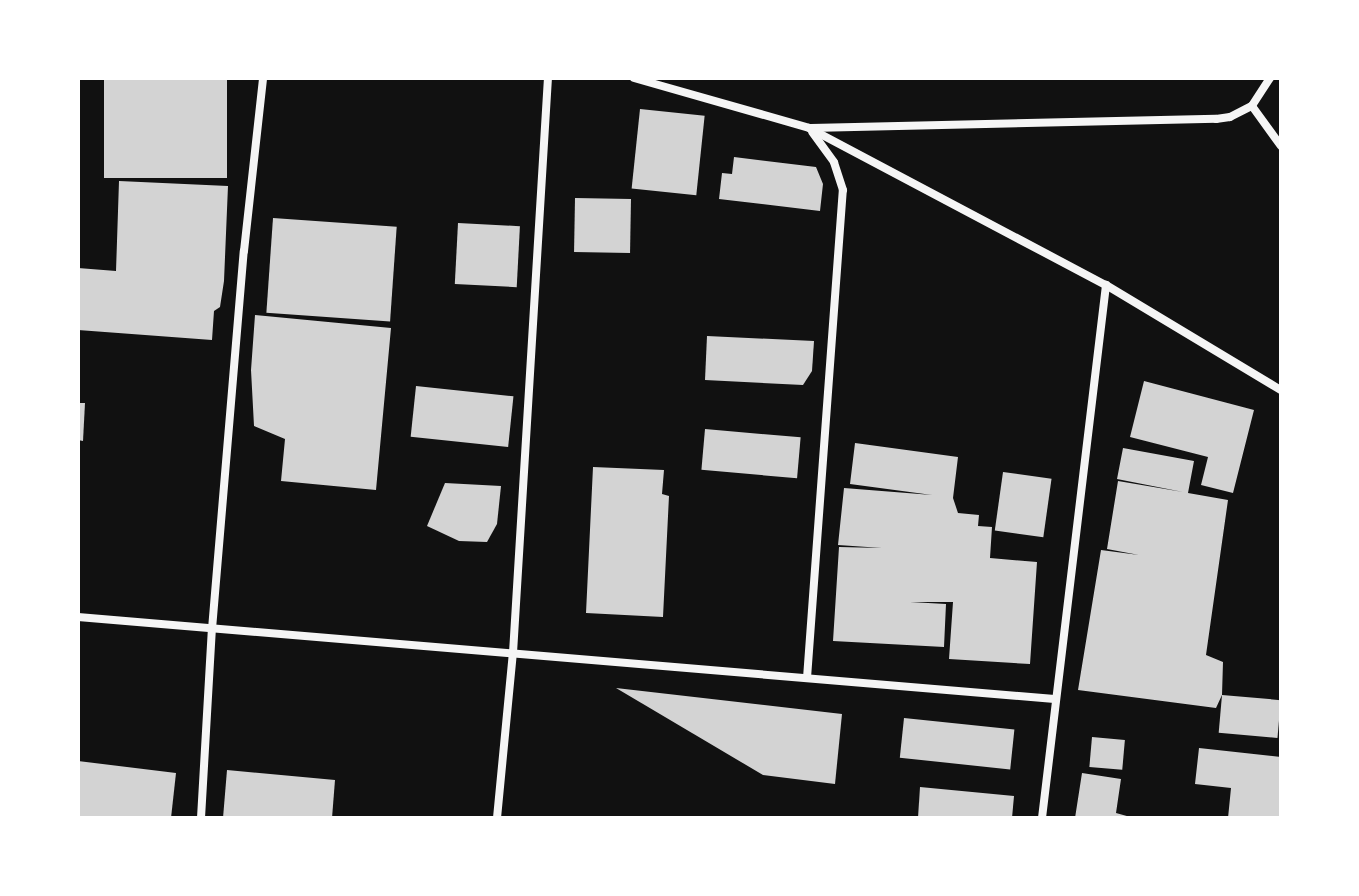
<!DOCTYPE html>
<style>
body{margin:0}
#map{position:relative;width:1359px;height:896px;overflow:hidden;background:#111;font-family:"Fira Sans Condensed",sans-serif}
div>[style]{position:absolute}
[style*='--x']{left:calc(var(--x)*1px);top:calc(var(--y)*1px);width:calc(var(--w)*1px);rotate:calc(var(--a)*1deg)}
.building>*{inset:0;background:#d3d3d3;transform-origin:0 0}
.minor>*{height:8px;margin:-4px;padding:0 4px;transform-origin:4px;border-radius:4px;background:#f5f5f5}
span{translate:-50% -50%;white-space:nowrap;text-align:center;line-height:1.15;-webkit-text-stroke:7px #fff;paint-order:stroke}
.frame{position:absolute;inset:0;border:80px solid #fff;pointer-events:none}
</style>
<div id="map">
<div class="building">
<i style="left:104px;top:78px;width:123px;height:100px"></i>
<i style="left:640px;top:109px;width:65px;height:80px;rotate:6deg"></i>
<i style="clip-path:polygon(734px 157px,816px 167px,823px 184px,820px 211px,719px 199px,722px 173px,732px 174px)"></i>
<i style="clip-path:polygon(119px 181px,228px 186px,224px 281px,220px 307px,214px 311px,212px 340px,78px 330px,78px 268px,116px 271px)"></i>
<i style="left:575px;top:198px;width:56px;height:54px;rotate:1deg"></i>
<i style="left:273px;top:218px;width:124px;height:95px;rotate:4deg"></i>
<i style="left:458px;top:223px;width:62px;height:61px;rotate:3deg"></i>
<i style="clip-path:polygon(255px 315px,391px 328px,376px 490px,281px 481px,285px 439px,254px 426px,251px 370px)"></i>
<i style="clip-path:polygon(707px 336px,814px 341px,812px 371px,803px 385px,705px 380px)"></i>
<i style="clip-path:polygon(1144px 381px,1254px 410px,1233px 493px,1201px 485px,1208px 457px,1130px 437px)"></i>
<i style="left:416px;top:386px;width:98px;height:51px;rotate:6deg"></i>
<i style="clip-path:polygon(78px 403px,85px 403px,83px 441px,78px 440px)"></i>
<i style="left:705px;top:429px;width:96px;height:41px;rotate:5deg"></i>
<i style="clip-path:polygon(855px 443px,958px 457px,953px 498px,958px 513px,979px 515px,978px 526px,992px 527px,990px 558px,1037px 562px,1030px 664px,949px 659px,953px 602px,910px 602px,946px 604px,944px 647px,833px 641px,839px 547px,882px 548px,838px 545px,844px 488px,932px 495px,850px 484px)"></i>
<i style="clip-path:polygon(1123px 448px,1194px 461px,1188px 493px,1228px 500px,1206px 655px,1223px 662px,1222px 695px,1216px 708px,1078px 690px,1101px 550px,1139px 555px,1107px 549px,1118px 481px,1183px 492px,1117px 479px)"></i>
<i style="clip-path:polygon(593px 467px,664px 470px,662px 494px,669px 496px,663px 617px,586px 613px)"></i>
<i style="left:1003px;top:472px;width:49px;height:59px;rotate:8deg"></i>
<i style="clip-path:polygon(445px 483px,501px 486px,497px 524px,487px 542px,459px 541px,427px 526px)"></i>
<i style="clip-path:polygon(616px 688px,842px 714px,835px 784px,763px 775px)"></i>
<i style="left:1222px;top:695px;width:59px;height:38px;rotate:5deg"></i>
<i style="left:904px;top:718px;width:111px;height:40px;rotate:6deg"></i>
<i style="left:1092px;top:737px;width:33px;height:30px;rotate:5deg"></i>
<i style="clip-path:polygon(1199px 748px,1281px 757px,1281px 818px,1228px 818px,1231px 788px,1195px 784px)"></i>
<i style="clip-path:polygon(78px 761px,176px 773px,171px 818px,78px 818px)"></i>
<i style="clip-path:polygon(227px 770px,335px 780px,332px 818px,223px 818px)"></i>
<i style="clip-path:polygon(1082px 773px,1121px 779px,1116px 813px,1134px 818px,1075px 818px)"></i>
<i style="clip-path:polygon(920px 787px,1014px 796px,1012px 818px,918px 818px)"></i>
</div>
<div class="minor">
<i style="--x:634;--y:78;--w:182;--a:15.9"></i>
<i style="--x:809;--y:128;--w:336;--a:27.9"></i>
<i style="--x:1106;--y:285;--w:204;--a:31"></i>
<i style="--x:1270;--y:78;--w:33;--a:123"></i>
<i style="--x:1252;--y:106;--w:49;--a:54.1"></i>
<i style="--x:811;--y:128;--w:405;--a:-1.3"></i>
<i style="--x:1216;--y:119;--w:14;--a:-8"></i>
<i style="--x:1230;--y:117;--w:25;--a:-27"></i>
<i style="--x:78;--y:617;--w:980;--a:4.8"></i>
<i style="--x:807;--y:678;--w:489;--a:-85.8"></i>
<i style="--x:843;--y:190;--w:29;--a:-108"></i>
<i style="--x:834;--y:162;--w:37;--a:-126"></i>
<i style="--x:201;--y:818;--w:189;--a:-86.7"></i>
<i style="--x:212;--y:629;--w:379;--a:-85.2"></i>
<i style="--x:244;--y:251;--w:174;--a:-83.7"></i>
<i style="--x:497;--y:818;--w:166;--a:-84.5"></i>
<i style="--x:513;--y:653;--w:576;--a:-86.52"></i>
<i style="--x:1042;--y:818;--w:537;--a:-83.15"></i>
</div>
<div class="frame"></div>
</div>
